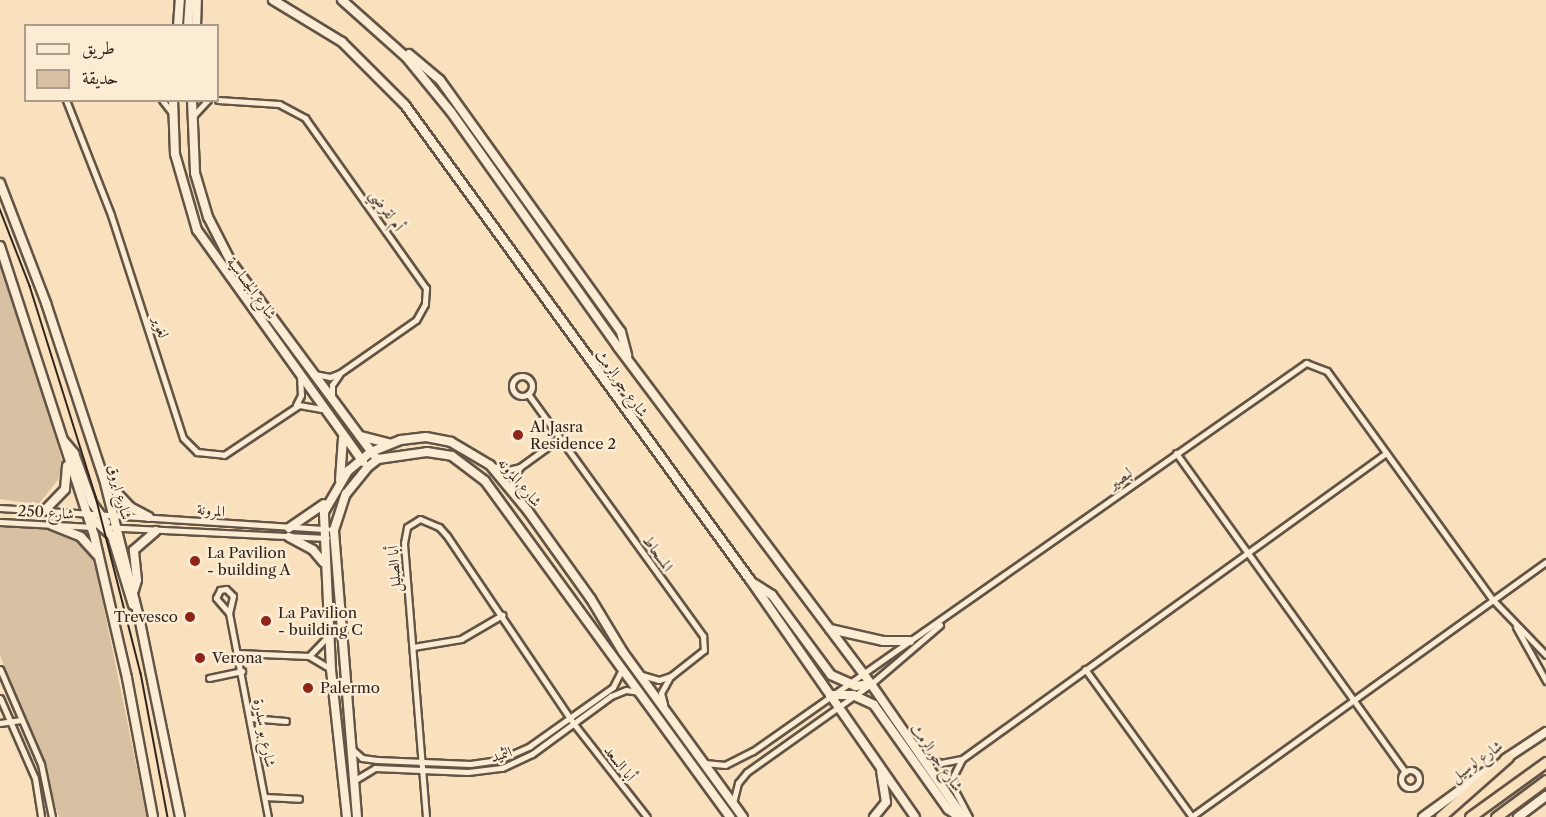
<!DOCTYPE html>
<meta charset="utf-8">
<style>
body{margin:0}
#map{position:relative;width:1546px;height:817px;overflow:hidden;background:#fae1bd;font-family:"Libre Caslon Text",Amiri,serif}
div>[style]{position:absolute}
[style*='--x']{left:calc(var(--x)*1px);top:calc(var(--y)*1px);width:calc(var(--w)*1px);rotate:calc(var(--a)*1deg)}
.green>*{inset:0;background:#d8c1a2}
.roads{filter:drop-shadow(2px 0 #635445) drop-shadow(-2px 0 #635445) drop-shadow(0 2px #635445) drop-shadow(0 -2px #635445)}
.street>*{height:5px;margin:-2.5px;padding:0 2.5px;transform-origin:2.5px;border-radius:2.5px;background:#fcecd4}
.street>.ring{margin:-2.5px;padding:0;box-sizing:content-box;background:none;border:5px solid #fcecd4;border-radius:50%}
.secondary>*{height:8px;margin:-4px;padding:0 4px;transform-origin:4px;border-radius:4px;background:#fcecd4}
.highway>*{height:9px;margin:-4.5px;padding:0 4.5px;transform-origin:4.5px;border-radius:4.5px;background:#fae1bd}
.tram>*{height:1.5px;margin:-0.75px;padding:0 0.75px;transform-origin:0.75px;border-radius:0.75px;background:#31251d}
.dots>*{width:16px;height:16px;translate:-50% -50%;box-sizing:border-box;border:3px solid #fcecd4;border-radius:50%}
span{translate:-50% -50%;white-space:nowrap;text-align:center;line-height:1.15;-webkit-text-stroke:5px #fcecd4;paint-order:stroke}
.street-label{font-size:15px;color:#31251d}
.poi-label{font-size:15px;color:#31251d}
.left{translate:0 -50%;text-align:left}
.right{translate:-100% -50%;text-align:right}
.legend{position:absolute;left:24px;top:24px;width:195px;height:78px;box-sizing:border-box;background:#fcecd4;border:2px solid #ab9c8b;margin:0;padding:8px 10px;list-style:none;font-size:18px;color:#31251d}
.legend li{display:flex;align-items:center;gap:12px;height:30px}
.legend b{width:30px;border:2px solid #ab9c8b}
</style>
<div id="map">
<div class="green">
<i style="clip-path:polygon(0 263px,24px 328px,65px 471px,38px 505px,0 499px)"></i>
<i style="clip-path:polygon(0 527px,51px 528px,78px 538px,94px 560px,147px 817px,59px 817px,0 655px)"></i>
</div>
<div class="roads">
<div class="street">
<i style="--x:66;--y:100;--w:123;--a:68.6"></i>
<i style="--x:111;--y:215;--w:234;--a:72.1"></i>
<i style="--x:183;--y:438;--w:20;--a:45"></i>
<i style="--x:197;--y:452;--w:27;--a:6"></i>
<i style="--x:224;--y:455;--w:90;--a:-33.7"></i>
<i style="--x:299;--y:405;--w:23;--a:10"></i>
<i style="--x:162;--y:100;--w:16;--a:52"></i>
<i style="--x:218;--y:100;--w:61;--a:3.8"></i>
<i style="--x:279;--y:104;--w:30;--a:28"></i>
<i style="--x:305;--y:118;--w:209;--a:54.6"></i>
<i style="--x:426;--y:288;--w:16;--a:94"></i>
<i style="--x:425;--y:304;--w:18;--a:119"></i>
<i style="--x:416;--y:320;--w:93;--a:145.1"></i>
<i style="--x:340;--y:373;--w:11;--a:158"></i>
<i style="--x:330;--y:377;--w:15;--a:-169"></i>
<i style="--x:193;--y:116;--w:22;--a:-47"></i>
<i class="ring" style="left:512px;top:376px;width:15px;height:15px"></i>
<i style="--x:528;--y:394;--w:299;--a:54.1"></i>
<i style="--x:703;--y:636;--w:14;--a:86"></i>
<i style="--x:704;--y:650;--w:42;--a:141.8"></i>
<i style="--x:671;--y:676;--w:13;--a:162"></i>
<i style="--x:659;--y:680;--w:19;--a:-164"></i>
<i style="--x:332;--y:396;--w:11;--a:-90"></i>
<i style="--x:332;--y:385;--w:12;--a:-55"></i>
<i style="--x:296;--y:405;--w:11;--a:-63"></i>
<i style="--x:301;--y:395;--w:17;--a:-93"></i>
<i style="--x:1176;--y:453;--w:393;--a:54.3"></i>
<i style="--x:492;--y:466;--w:16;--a:14"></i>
<i style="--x:508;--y:470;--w:12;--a:-14"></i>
<i style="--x:513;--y:492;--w:13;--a:-94"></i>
<i style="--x:512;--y:479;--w:14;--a:-56"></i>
<i style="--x:520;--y:467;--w:49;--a:-35.9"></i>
<i style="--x:0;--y:508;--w:328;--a:3.7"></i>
<i style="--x:0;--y:522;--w:93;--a:3.1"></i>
<i style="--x:102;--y:527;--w:225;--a:2.8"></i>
<i style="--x:226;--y:589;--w:10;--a:45"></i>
<i style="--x:233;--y:596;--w:17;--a:103"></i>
<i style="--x:229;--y:613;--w:20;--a:-131"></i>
<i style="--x:216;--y:598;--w:9;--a:-63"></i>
<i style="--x:220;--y:590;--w:6;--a:-9"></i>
<i style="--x:229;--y:613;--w:208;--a:79.2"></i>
<i style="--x:1516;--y:627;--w:62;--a:60.9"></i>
<i style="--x:413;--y:647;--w:49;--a:-9.5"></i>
<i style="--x:461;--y:639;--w:48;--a:-30.3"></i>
<i style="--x:237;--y:653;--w:72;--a:2.4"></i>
<i style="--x:309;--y:656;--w:26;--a:31"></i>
<i style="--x:309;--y:656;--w:28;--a:-46"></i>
<i style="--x:0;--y:669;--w:103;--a:66.7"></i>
<i style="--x:41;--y:764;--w:54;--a:78.3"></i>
<i style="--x:1085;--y:669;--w:183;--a:54.1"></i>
<i style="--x:209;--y:678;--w:34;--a:-12"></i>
<i style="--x:0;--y:698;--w:87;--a:66.4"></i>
<i style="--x:35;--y:778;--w:39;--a:81"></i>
<i style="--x:664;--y:704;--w:11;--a:-105"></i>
<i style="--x:661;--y:693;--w:18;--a:-61"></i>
<i style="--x:251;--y:718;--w:35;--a:5"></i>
<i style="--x:0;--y:723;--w:21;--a:-8"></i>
<i style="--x:352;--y:749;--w:13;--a:42"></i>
<i style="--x:362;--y:758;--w:15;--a:8"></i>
<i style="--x:377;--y:760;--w:93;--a:2.5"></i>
<i style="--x:470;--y:764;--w:29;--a:-8"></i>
<i style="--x:499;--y:760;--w:34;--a:-24"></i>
<i style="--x:530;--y:746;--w:102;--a:-35.4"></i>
<i style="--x:613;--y:687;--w:20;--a:-63"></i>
<i style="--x:921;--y:756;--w:21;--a:19"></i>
<i style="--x:941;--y:763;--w:21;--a:-11"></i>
<i style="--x:962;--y:759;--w:523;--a:-35.82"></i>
<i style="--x:962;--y:759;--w:18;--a:117"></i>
<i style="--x:954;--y:775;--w:14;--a:90"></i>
<i style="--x:954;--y:789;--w:32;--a:62"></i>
<i style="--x:705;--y:763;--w:20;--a:6"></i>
<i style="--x:725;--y:765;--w:31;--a:-27"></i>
<i style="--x:753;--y:751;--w:676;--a:-35.05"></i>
<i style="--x:1306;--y:363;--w:22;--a:21"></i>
<i style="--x:1327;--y:371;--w:283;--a:54.1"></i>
<i style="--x:1493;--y:600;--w:76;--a:46.1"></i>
<i class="ring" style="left:1401px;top:770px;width:13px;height:13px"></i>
<i style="--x:355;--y:780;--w:23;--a:-31"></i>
<i style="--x:375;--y:768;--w:93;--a:2.5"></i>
<i style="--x:468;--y:772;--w:34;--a:-7"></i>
<i style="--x:502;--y:768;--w:33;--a:-25"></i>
<i style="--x:532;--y:754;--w:98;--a:-36.3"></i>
<i style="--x:611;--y:696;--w:16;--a:-22"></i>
<i style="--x:626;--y:690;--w:12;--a:9"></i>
<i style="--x:265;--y:797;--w:34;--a:3"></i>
<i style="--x:733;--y:803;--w:21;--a:-76"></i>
<i style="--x:738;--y:783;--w:14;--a:-51"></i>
<i style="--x:747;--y:772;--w:152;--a:-35.4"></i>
<i style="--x:871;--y:684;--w:91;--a:-40.5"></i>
<i style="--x:426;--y:817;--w:275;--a:-94.6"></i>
<i style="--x:404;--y:543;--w:16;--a:-79"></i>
<i style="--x:407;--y:527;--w:15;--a:-32"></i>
<i style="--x:420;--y:519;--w:21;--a:23"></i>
<i style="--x:439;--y:527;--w:12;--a:48"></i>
<i style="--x:447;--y:536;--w:227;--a:56"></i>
<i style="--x:574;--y:724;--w:118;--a:51.9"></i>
<i style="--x:1191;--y:817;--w:437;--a:-35.7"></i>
</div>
<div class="secondary">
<i style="--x:273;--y:0;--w:81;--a:31.3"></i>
<i style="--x:342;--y:42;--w:89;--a:45"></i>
<i style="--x:405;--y:105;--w:588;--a:53.99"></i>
<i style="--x:751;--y:581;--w:287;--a:55.2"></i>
<i style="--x:342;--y:0;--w:86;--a:41.7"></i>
<i style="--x:406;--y:57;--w:71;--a:50.7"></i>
<i style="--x:451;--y:112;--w:288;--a:54.6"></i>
<i style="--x:618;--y:347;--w:421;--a:53.1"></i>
<i style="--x:871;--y:684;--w:162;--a:55.3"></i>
<i style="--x:178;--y:26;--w:26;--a:-86"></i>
<i style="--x:188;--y:26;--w:26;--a:-86"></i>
<i style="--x:196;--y:26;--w:26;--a:-88"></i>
<i style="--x:409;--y:54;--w:40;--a:40"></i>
<i style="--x:440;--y:80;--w:310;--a:54.3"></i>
<i style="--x:621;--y:332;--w:24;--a:75"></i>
<i style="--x:173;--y:100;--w:54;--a:87.9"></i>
<i style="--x:175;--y:154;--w:79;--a:73.9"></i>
<i style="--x:197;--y:230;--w:285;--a:54.4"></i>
<i style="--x:192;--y:100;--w:73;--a:87.6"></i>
<i style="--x:195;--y:173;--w:46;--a:73.5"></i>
<i style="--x:208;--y:217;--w:51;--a:62.9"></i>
<i style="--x:231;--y:262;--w:240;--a:53.5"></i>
<i style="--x:0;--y:183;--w:129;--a:69"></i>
<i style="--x:46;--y:303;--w:185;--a:71.8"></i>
<i style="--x:104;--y:479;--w:142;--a:75.8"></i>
<i style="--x:139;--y:617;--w:204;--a:78.4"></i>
<i style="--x:0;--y:246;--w:304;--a:72"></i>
<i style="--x:94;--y:535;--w:147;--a:77"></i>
<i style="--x:127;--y:678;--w:141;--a:79.4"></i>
<i style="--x:360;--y:436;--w:30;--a:14"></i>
<i style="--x:64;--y:441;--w:16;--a:50"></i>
<i style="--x:74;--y:453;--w:53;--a:70.2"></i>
<i style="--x:92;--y:503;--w:24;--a:54"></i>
<i style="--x:105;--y:480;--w:37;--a:47"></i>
<i style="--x:130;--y:507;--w:21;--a:28"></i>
<i style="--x:340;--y:480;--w:42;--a:-85.9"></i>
<i style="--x:44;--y:511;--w:30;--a:-46"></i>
<i style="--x:65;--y:489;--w:23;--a:-85"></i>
<i style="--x:86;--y:513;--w:35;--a:41"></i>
<i style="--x:112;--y:536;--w:72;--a:73.1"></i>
<i style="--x:52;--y:525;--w:31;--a:22"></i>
<i style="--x:81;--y:537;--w:24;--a:48"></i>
<i style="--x:289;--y:528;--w:42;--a:-34.4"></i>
<i style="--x:289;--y:537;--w:27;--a:28"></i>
<i style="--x:313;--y:550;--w:16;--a:50"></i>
<i style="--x:755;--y:584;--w:20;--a:33"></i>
<i style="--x:772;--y:595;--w:99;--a:53.6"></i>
<i style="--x:831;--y:675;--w:27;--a:24"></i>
<i style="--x:856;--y:686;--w:15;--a:-8"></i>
<i style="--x:134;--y:590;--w:10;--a:-73"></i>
<i style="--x:137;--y:580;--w:30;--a:-96"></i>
<i style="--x:134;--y:550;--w:29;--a:-41"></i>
<i style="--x:830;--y:629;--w:54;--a:12.8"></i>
<i style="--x:883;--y:641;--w:27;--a:0"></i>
<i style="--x:830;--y:695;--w:23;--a:0"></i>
<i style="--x:853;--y:695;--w:23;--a:25"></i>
<i style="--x:874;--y:705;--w:128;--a:54.6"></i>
<i style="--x:948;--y:809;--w:14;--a:36"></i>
<i style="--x:1505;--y:759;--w:49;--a:-33.4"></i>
<i style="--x:347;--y:817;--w:149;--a:-96.2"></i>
<i style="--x:331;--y:669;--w:157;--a:-92.6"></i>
<i style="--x:324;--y:512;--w:48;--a:-59.7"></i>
<i style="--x:348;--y:471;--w:30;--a:-40"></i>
<i style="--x:371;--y:452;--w:32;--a:-22"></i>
<i style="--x:401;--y:440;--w:25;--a:-7"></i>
<i style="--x:426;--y:437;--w:25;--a:11"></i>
<i style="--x:451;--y:442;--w:45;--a:30.5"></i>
<i style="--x:490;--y:465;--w:60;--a:50.4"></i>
<i style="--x:528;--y:511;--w:108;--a:54.4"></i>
<i style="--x:591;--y:599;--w:62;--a:58.9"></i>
<i style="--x:623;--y:652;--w:204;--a:54"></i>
<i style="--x:357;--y:817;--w:288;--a:-94.6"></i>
<i style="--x:334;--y:530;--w:38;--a:-72"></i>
<i style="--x:346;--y:494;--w:35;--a:-51"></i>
<i style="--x:368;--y:467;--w:13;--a:-39"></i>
<i style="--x:378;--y:459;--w:49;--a:-8.1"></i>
<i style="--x:427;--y:452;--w:25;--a:9"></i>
<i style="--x:452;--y:456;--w:41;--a:37.1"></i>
<i style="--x:485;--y:481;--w:416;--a:53.9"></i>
<i style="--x:874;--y:817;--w:19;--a:-51"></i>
<i style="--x:886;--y:802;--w:31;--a:-99"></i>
<i style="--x:1423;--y:817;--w:77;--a:-36"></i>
<i style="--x:1518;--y:817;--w:35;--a:-37"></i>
</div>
<div class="highway">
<i style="--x:1440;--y:817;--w:91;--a:-41.4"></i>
<i style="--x:1470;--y:817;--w:94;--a:-35.9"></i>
<i style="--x:1496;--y:817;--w:62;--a:-36.5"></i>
</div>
</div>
<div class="tram">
<i style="--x:0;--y:209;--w:83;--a:68.7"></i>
<i style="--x:30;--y:286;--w:221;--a:72.6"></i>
<i style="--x:96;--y:497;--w:182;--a:75.7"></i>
<i style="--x:141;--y:673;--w:147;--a:79.4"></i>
</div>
<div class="dots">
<i style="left:518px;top:435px;background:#8f2418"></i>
<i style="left:195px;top:561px;background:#8f2418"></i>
<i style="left:190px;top:617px;background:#8f2418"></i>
<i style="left:266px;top:621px;background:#8f2418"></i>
<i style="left:200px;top:658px;background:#8f2418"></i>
<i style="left:308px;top:688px;background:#8f2418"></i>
</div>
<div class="street-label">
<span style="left:387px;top:210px;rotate:55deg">أم لقرضي</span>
<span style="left:252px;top:288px;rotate:54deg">شارع الجساسية</span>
<span style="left:161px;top:327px;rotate:71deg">لغوير</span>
<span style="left:622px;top:383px;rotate:54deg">شارع جو الرمث</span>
<span style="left:1120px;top:478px;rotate:-35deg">لبصير</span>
<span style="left:520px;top:482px;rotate:50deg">شارع المرونه</span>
<span style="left:120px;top:492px;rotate:75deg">شارع ابروق</span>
<span style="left:211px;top:510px;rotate:5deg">المرونة</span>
<span style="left:46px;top:512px;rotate:3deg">شارع 250</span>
<span style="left:658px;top:553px;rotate:54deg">المسحاط</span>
<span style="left:394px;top:569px;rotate:-94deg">أبا الصليل</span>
<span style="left:265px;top:733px;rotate:80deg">شارع بو سدرة</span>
<span style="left:501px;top:754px;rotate:-18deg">الثميد</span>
<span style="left:937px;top:757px;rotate:55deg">شارع جو الرمث</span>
<span style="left:1476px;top:761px;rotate:-35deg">شارع لوسيل</span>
<span style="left:620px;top:763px;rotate:52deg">أبا السعد</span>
</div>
<div class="poi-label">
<span class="left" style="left:530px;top:435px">Al Jasra<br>Residence 2</span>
<span class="left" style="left:207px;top:561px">La Pavilion<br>- building A</span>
<span class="left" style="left:278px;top:621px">La Pavilion<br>- building C</span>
<span class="right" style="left:178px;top:617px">Trevesco</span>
<span class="left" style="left:212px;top:658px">Verona</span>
<span class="left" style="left:320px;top:688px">Palermo</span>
</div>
<ul class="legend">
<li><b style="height:8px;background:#fcecd4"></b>طريق</li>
<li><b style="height:16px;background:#d8c1a2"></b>حديقة</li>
</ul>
</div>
